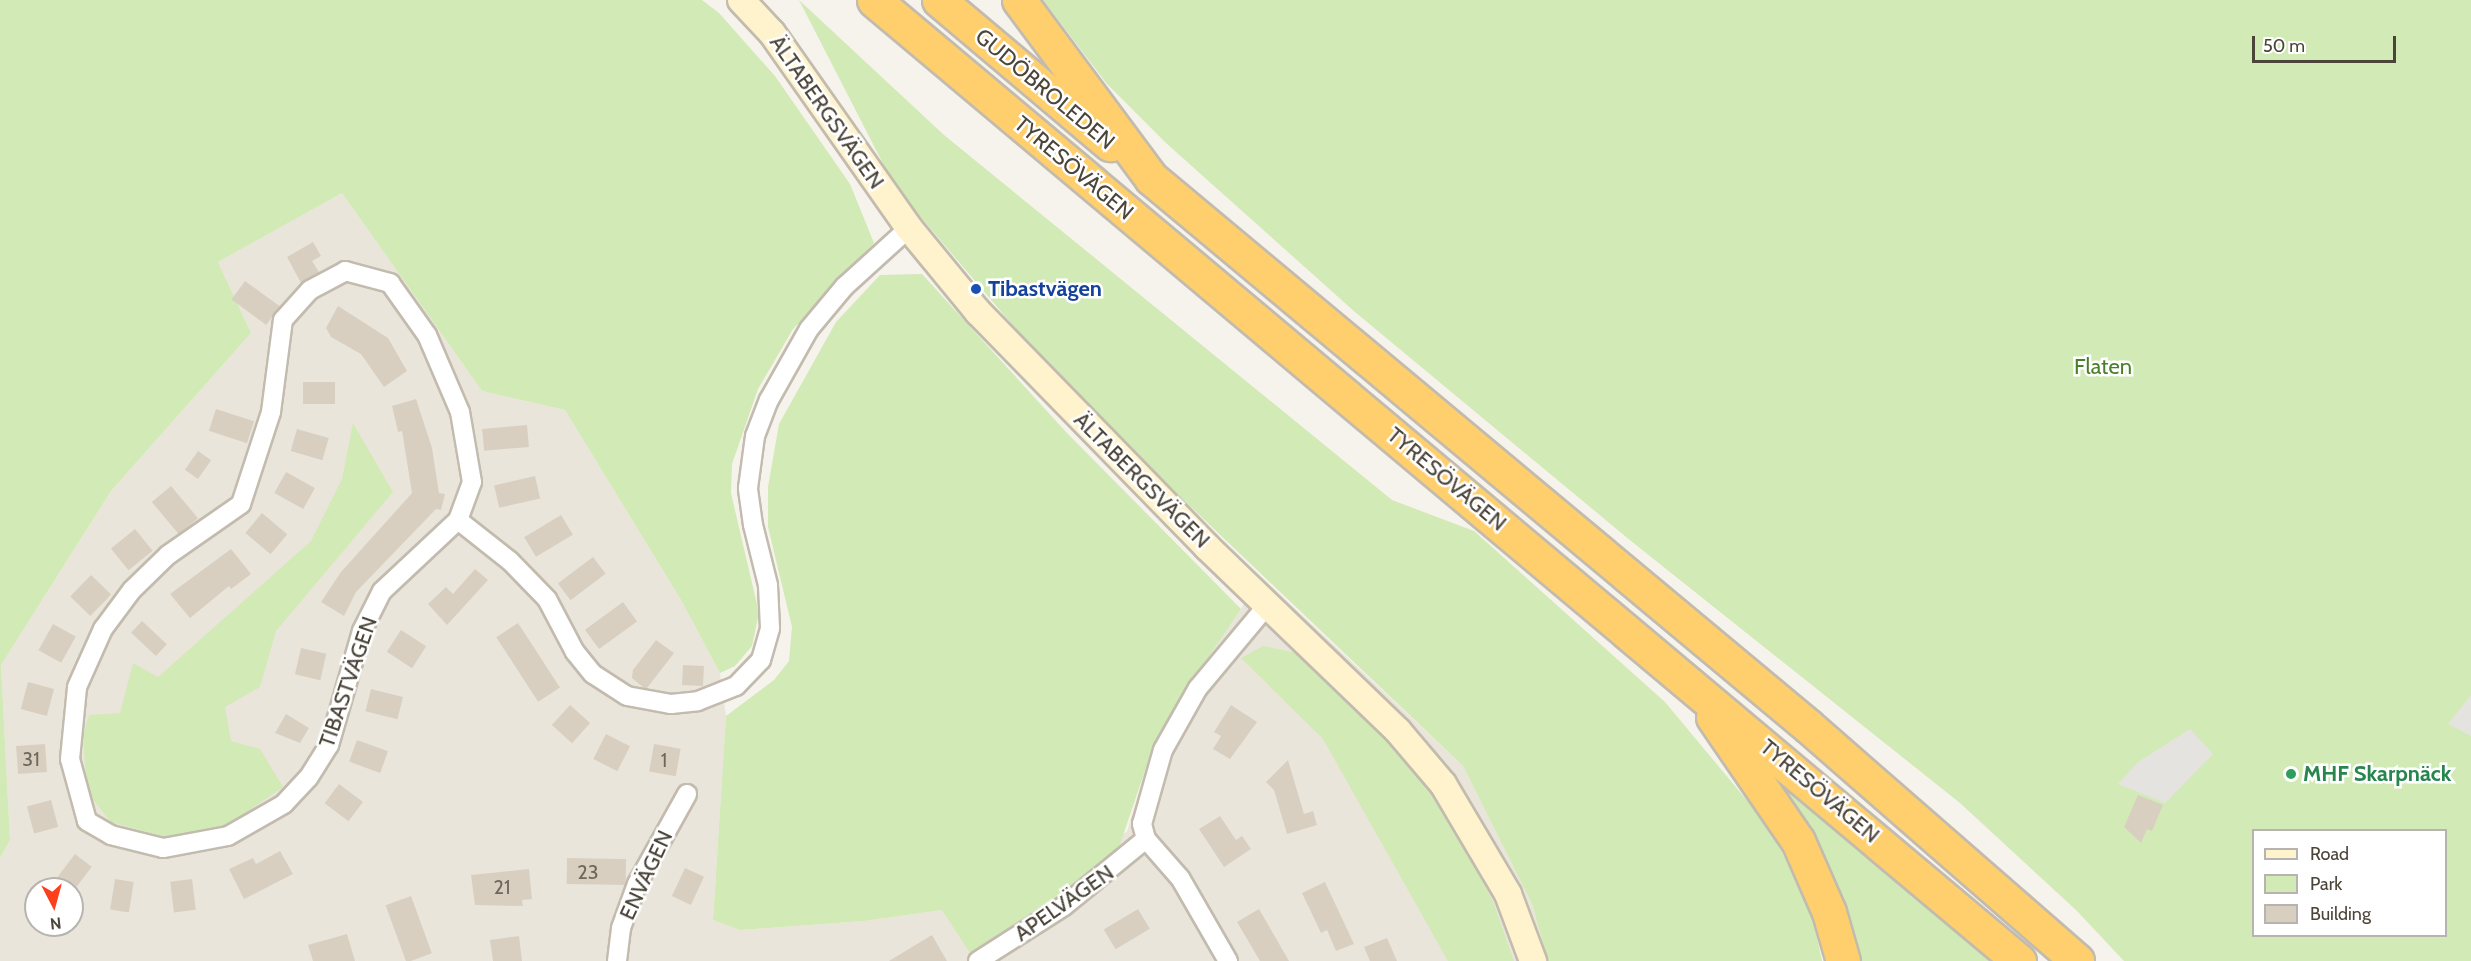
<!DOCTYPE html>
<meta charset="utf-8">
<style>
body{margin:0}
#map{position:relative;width:2471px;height:961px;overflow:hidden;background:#f6f3ec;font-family:Cabin,sans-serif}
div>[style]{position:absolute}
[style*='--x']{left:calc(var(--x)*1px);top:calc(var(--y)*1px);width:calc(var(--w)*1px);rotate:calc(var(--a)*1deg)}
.residential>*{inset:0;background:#eae5da}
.green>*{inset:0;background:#d2eab5}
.parking>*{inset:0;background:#e5e3e0}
.building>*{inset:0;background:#d8cfc1;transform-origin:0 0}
.roads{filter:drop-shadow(2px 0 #c2bbae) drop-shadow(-2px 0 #c2bbae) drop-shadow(0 2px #c2bbae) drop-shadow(0 -2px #c2bbae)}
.street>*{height:18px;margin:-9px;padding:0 9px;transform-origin:9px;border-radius:9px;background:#fff}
.secondary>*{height:26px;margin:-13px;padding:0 13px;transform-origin:13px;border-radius:13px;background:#fff3cd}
.highway>*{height:33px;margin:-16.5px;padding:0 16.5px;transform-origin:16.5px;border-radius:16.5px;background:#ffcf6e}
.dots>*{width:16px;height:16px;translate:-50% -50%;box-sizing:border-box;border:3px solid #fff;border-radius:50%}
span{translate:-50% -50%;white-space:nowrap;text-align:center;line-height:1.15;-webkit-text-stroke:5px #fff;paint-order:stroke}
.number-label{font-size:20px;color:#6e675b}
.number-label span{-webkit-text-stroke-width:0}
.street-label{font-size:22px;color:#4b4439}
.transit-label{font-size:22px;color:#164399;font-weight:700}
.left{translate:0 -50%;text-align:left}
.park-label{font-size:22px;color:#4a7f2a}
.leisure-label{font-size:22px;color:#27864d;font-weight:700}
.legend{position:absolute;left:2252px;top:829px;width:195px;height:108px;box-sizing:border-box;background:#fff;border:2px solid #b7b4b0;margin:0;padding:8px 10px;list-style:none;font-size:18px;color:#4b4439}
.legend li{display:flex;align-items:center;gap:12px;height:30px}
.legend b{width:30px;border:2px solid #b7b4b0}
.north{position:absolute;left:24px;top:877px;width:60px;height:60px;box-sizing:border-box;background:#fff;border:2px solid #b7b4b0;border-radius:50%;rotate:174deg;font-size:16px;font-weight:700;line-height:24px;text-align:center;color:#4b4439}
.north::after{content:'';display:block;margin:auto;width:21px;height:27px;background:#fc3f1d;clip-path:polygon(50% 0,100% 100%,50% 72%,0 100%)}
.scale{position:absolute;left:2252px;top:36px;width:144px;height:27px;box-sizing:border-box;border:3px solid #4b4439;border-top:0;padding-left:8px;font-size:18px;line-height:21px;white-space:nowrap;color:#4b4439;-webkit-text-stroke:4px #fff;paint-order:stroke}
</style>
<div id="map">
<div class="residential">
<i style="clip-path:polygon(evenodd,342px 193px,482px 391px,565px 410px,681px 600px,720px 673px,726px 716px,713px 920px,740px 930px,864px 921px,942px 910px,1127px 832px,1149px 759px,1175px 707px,1241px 609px,1259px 575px,1463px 766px,1532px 904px,1548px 961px,0 961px,0 858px,10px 840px,1px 665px,111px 491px,251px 333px,218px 262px,342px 193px,36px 889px,72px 889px,72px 925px,36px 925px,36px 889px)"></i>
</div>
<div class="green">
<i style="clip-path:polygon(0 0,702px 0,719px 13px,775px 76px,850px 184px,874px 243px,793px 329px,758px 389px,732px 464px,731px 493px,759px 613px,752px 646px,735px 666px,720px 673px,681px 600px,565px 410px,482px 391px,342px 193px,218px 262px,251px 333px,111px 491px,1px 665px,10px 840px,0 858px)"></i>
<i style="clip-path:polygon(799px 0,944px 135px,1392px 500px,1474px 531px,1665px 702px,1770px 828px,1811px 911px,1822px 961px,1548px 961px,1532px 904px,1463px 766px,1067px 389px,895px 187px)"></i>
<i style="clip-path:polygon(evenodd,1043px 0,2471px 0,2471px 961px,2124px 961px,2076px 910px,1960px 803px,1631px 541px,1355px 312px,1166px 143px,1107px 84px,1043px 0,2254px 830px,2446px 830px,2446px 936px,2254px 936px,2254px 830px)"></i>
<i style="clip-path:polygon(922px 274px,1066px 432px,1241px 609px,1175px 707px,1149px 759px,1117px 853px,1093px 876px,970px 953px,942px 910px,864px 921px,740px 930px,713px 920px,726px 716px,774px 680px,789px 661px,792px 627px,768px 527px,768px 487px,779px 424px,836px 322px,880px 275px)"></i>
<i style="clip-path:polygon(353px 423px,393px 492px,276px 631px,260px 687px,225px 707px,231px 741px,260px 749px,283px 787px,225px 827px,165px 837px,111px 822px,87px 792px,83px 735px,89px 715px,120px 713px,133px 663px,158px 677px,311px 541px,342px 479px)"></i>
<i style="clip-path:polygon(1263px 646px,1297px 653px,1377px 726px,1413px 770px,1458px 831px,1494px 904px,1514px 961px,1448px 961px,1323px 739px,1241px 658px)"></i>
<i style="clip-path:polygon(1756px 759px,1972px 945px,1989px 961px,1854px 961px)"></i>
</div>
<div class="parking">
<i style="clip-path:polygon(2471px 695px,2471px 736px,2448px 724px)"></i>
<i style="clip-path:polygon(2190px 729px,2213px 754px,2165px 803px,2118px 784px,2138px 762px)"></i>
</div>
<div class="building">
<i style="clip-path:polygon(313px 242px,321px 256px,312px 261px,319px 272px,301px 283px,287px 257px)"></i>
<i style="left:245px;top:281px;width:43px;height:23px;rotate:36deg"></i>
<i style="clip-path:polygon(338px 306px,388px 338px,407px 371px,384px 387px,361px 354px,331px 337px,326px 328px)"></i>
<i style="left:303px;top:382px;width:32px;height:22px"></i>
<i style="clip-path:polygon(416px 399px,432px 448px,439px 493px,445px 494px,441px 510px,436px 509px,356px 592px,344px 616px,321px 602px,341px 572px,412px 493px,402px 431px,398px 432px,392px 406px)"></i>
<i style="left:216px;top:409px;width:40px;height:23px;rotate:18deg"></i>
<i style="left:527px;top:425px;width:22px;height:45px;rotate:85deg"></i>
<i style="left:297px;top:429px;width:33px;height:23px;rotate:16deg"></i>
<i style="left:198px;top:451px;width:16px;height:23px;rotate:35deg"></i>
<i style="left:286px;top:472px;width:33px;height:24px;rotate:29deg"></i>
<i style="left:535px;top:476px;width:23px;height:42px;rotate:77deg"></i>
<i style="left:171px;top:486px;width:42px;height:25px;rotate:50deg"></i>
<i style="left:262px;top:513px;width:33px;height:26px;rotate:40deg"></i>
<i style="left:561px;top:515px;width:23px;height:43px;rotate:59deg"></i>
<i style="left:135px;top:529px;width:28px;height:31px;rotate:51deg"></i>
<i style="clip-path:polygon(231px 549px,251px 574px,231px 589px,229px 586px,190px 618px,170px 594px)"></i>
<i style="left:593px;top:557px;width:21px;height:44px;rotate:53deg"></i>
<i style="clip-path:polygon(475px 569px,488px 580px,447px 625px,428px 604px,446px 587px,453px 594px)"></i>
<i style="left:91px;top:575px;width:28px;height:30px;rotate:44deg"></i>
<i style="left:623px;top:602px;width:24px;height:47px;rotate:54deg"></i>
<i style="left:142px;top:621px;width:34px;height:16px;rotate:43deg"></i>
<i style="left:518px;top:623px;width:77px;height:26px;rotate:57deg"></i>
<i style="left:53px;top:624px;width:26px;height:30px;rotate:29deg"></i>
<i style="left:401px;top:630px;width:30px;height:26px;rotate:33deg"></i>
<i style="clip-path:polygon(656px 640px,674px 653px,647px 688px,644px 688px,632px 678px,633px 670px)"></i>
<i style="left:301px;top:648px;width:26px;height:27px;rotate:13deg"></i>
<i style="left:683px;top:665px;width:21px;height:20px;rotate:3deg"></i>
<i style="left:28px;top:682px;width:27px;height:28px;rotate:15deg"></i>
<i style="left:371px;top:689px;width:33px;height:23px;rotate:14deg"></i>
<i style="left:570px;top:705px;width:27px;height:27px;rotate:42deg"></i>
<i style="clip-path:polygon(1231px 705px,1257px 722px,1230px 759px,1213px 749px,1221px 736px,1214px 732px)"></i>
<i style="clip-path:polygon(286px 714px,309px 728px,300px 743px,275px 733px)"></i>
<i style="left:606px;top:734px;width:27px;height:28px;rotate:27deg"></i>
<i style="left:357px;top:740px;width:33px;height:23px;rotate:20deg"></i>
<i style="left:45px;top:744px;width:28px;height:29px;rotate:86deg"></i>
<i style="left:654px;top:744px;width:27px;height:28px;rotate:10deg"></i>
<i style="clip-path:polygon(1288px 760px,1304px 814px,1313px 811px,1317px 825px,1287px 834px,1274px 790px,1266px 782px)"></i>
<i style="left:339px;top:784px;width:30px;height:24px;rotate:37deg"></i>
<i style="clip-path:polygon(2138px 795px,2163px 805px,2152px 831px,2147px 829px,2141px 843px,2124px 827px)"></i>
<i style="left:51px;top:800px;width:28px;height:25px;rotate:75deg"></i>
<i style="clip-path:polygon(1220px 816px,1236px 840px,1242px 836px,1251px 849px,1224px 867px,1199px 829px)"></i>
<i style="clip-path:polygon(280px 851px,293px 874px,244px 899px,229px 869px,253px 858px,256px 864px)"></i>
<i style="left:75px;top:854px;width:21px;height:32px;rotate:37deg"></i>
<i style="left:567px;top:858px;width:59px;height:26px;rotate:1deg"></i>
<i style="left:685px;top:868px;width:21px;height:31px;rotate:25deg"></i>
<i style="clip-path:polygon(529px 869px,532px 899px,522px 900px,523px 906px,475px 905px,471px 875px)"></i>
<i style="left:115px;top:879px;width:19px;height:31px;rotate:9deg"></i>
<i style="left:192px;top:879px;width:31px;height:22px;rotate:83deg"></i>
<i style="clip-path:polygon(1325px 882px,1354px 944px,1336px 951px,1327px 930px,1321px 933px,1302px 893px)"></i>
<i style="left:411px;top:896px;width:61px;height:27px;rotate:70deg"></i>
<i style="left:1138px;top:909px;width:23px;height:40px;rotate:59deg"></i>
<i style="clip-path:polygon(1259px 909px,1289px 961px,1260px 961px,1237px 922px)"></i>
<i style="clip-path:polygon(347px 934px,355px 961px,313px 961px,308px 945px)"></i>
<i style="clip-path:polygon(932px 935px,947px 961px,889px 961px)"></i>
<i style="clip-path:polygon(519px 936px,522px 961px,493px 961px,490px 940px)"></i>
<i style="clip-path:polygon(1387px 938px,1397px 961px,1370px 961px,1364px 947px)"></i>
</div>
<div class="roads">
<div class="street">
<i style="--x:345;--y:271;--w:47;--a:14.9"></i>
<i style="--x:390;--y:283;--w:64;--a:54.6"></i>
<i style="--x:427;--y:335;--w:84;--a:66.8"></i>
<i style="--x:460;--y:412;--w:71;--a:80.3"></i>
<i style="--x:472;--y:482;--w:40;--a:110.2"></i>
<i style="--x:458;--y:520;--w:104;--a:136.9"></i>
<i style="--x:382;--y:591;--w:45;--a:116.6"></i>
<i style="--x:362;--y:631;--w:119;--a:106.1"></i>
<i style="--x:329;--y:745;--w:39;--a:122"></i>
<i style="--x:308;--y:778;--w:35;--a:133"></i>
<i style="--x:284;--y:804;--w:64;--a:150.3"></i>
<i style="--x:228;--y:836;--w:66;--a:169.5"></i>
<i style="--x:163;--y:848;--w:54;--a:-166"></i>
<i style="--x:111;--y:835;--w:28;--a:-150"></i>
<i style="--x:87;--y:821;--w:64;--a:-105.3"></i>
<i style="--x:70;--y:759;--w:72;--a:-84.4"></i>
<i style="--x:77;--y:687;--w:64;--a:-65.9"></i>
<i style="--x:103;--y:629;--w:49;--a:-53.4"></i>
<i style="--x:132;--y:590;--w:50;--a:-44.2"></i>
<i style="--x:168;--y:555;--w:89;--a:-34.9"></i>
<i style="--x:241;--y:504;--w:97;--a:-71.9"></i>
<i style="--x:271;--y:412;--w:93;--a:-82.6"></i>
<i style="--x:283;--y:320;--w:40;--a:-48"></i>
<i style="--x:310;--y:290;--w:40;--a:-28"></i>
<i style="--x:458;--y:520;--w:66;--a:38.3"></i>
<i style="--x:510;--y:561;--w:53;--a:45.8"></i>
<i style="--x:547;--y:599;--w:60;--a:62.2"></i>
<i style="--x:575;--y:652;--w:28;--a:51"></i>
<i style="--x:593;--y:674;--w:40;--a:32.9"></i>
<i style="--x:627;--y:696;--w:45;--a:10.3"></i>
<i style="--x:671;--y:704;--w:27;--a:-6"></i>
<i style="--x:698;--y:701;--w:41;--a:-21.5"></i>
<i style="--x:736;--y:686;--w:36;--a:-46"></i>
<i style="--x:761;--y:660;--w:33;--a:-74"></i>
<i style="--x:770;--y:628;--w:43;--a:-92.7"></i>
<i style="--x:768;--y:585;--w:62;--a:-104"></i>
<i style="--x:753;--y:525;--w:37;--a:-98"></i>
<i style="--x:748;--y:488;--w:52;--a:-82.3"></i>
<i style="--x:755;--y:436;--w:39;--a:-69"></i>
<i style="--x:769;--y:400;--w:81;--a:-60.6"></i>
<i style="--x:809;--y:329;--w:56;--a:-50.1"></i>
<i style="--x:845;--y:286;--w:86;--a:-42.2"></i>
<i style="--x:617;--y:961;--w:33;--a:-83"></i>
<i style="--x:621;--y:928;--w:47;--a:-70"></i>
<i style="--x:637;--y:884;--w:103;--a:-60.9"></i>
<i style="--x:978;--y:961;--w:102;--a:-32.6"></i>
<i style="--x:1064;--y:906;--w:106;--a:-39.3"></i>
<i style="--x:1228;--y:961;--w:96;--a:-120"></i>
<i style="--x:1180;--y:878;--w:52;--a:-131.1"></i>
<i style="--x:1146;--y:839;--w:16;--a:-105"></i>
<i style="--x:1142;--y:824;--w:77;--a:-74.2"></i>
<i style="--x:1163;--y:750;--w:71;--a:-60.6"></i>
<i style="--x:1198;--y:688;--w:111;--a:-50.1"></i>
</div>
<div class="secondary">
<i style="--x:741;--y:0;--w:45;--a:46.8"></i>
<i style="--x:772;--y:33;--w:238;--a:54.9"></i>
<i style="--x:909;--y:228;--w:109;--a:50.6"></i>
<i style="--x:978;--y:312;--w:328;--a:45.7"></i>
<i style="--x:1207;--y:547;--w:265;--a:43.9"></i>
<i style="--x:1398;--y:731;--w:70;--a:49.7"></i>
<i style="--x:1443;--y:784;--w:128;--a:59.4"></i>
<i style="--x:1508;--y:894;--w:72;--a:69.5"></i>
</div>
<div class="highway">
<i style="--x:874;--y:0;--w:1495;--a:40.01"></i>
<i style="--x:939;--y:0;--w:224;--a:40.1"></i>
<i style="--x:1019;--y:0;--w:222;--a:53.4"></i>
<i style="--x:1151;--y:178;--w:856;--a:39.83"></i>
<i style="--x:1808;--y:726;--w:357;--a:41.1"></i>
<i style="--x:1713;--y:717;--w:150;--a:55.6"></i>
<i style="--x:1798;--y:841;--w:77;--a:66.4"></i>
<i style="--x:1829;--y:912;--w:51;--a:74.1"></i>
</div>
</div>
<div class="dots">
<i style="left:976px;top:289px;background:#1a4fb4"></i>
<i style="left:2291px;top:774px;background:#2e9e5b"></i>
</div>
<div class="number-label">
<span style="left:31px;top:759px">31</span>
<span style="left:664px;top:760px">1</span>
<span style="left:588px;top:872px">23</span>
<span style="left:502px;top:887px">21</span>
</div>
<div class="street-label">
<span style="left:1045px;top:89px;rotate:40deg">GUDÖBROLEDEN</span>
<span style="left:827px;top:112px;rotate:55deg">ÄLTABERGSVÄGEN</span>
<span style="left:1074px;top:168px;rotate:40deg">TYRESÖVÄGEN</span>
<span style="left:1447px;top:479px;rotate:40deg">TYRESÖVÄGEN</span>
<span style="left:1142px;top:480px;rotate:45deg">ÄLTABERGSVÄGEN</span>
<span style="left:348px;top:682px;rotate:-71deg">TIBASTVÄGEN</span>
<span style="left:1820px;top:791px;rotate:40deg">TYRESÖVÄGEN</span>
<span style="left:646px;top:875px;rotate:-65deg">ENVÄGEN</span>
<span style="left:1064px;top:903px;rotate:-35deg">APELVÄGEN</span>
</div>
<div class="transit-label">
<span class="left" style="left:988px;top:289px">Tibastvägen</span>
</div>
<div class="park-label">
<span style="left:2103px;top:367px">Flaten</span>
</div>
<div class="leisure-label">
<span class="left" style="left:2303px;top:774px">MHF Skarpnäck</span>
</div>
<ul class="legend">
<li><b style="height:8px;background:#fff3cd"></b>Road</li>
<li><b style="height:16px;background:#d2eab5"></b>Park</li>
<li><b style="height:16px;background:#d8cfc1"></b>Building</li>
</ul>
<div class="north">N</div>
<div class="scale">50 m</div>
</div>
